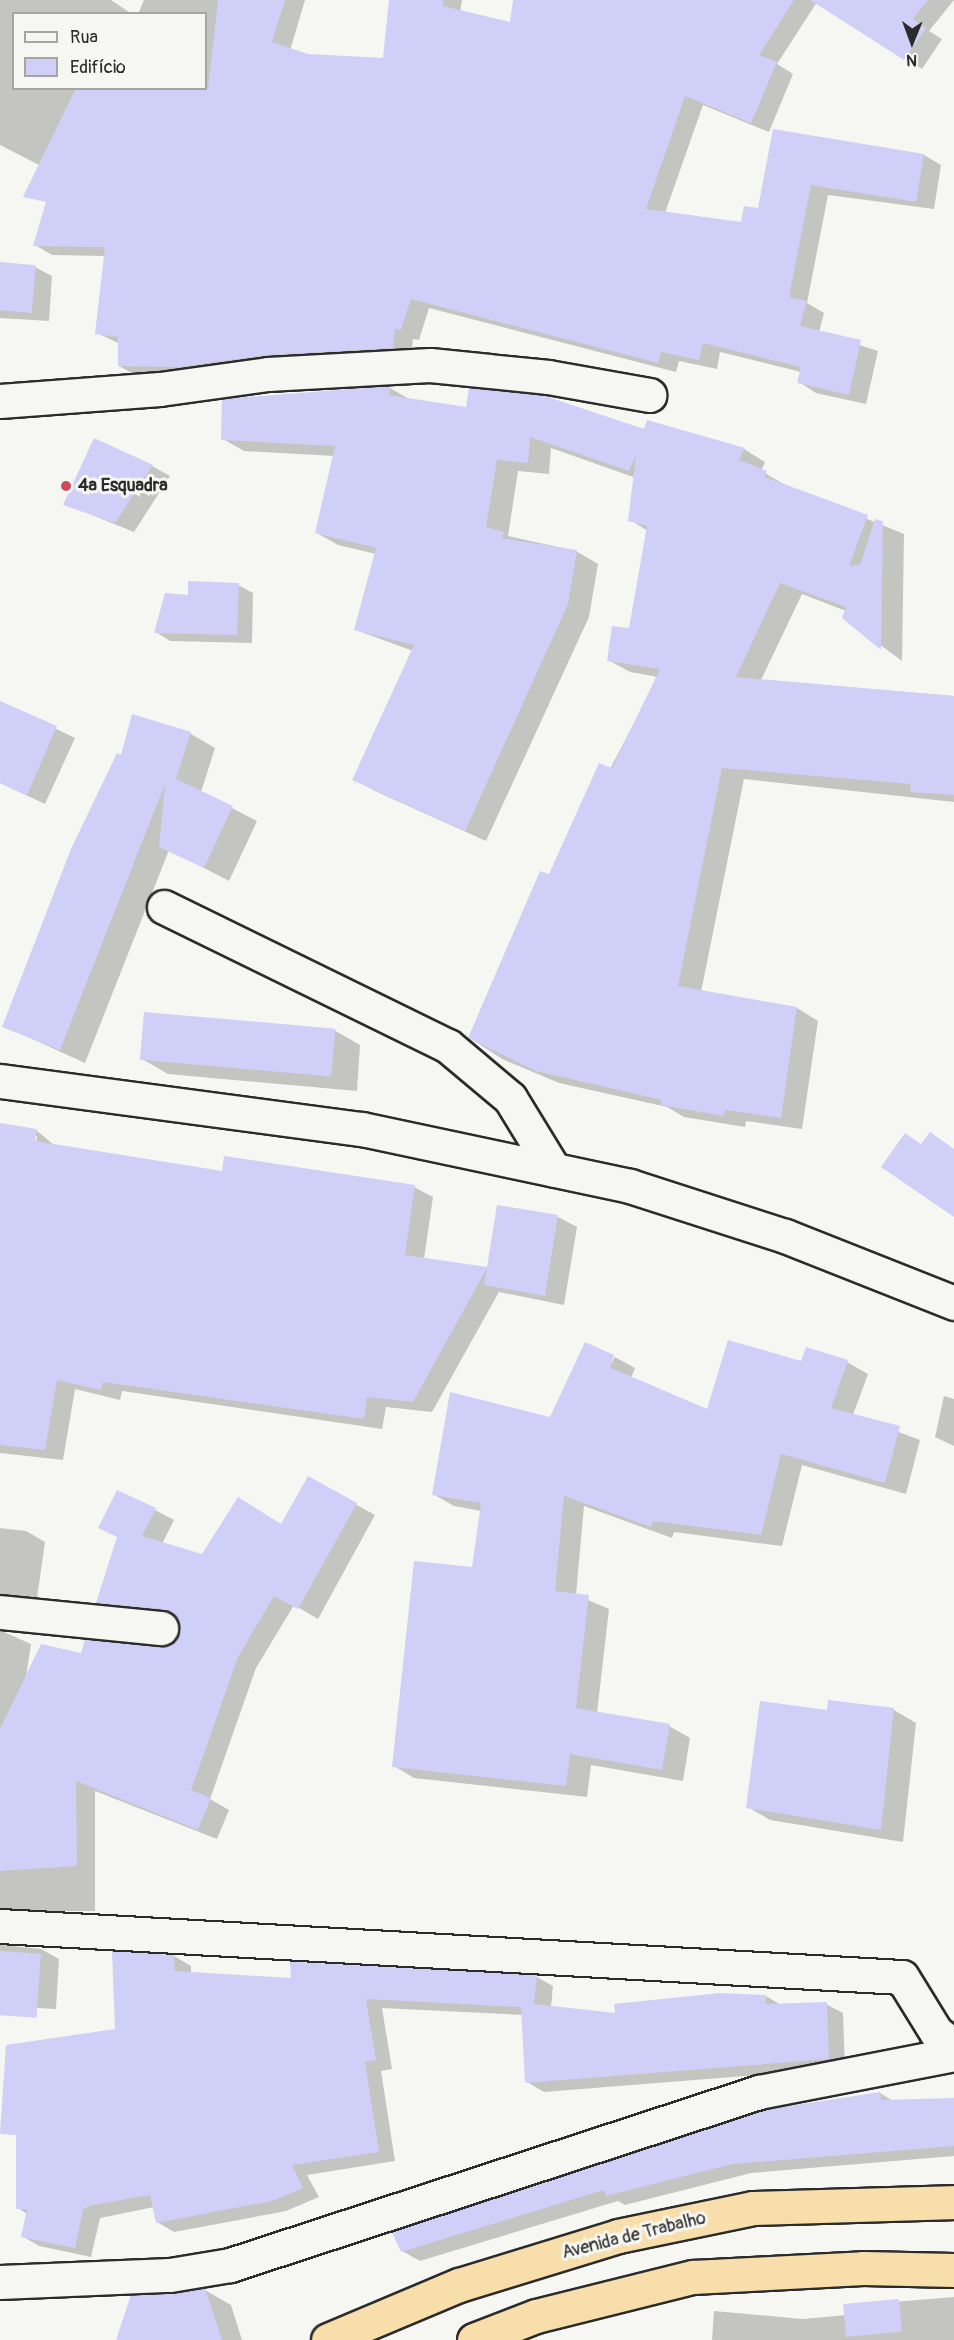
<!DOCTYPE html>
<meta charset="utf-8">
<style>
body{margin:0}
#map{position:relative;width:954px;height:2340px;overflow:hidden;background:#f6f6f2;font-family:Pangolin,sans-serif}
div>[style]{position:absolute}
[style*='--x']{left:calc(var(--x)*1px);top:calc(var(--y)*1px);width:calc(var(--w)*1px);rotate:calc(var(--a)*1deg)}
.shadow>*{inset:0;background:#0003}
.building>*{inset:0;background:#cfcff8;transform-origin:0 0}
.roads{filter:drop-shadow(2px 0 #2b2b2b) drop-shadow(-2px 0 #2b2b2b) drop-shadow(0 2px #2b2b2b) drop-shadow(0 -2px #2b2b2b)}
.minor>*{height:33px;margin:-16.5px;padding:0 16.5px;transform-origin:16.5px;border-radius:16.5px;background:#f6f6f2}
.highway>*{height:33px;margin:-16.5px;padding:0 16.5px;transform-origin:16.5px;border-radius:16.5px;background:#f8deab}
.dots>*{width:16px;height:16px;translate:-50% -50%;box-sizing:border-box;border:3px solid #f6f6f2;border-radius:50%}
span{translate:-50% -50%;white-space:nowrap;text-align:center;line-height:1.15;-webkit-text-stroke:6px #f6f6f2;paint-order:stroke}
.poi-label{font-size:18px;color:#2b2b2b;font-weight:700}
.left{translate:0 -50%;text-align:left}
.street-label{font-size:18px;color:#2b2b2b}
.legend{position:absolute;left:12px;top:12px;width:195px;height:78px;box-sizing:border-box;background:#f6f6f2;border:2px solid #a5a5a2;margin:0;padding:8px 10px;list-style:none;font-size:18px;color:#2b2b2b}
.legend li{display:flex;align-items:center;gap:12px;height:30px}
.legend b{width:30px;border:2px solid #a5a5a2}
.north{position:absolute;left:882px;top:12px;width:60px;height:60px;-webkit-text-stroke:4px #f6f6f2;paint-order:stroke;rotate:181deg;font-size:16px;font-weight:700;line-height:24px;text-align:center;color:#2b2b2b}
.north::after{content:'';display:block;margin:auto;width:21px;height:27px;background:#2b2b2b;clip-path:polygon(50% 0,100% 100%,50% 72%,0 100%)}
</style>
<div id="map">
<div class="shadow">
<i style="clip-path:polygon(0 0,111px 0,132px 14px,14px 14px,14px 88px,206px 88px,206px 14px,138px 14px,144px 0,305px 0,289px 54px,384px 60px,391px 0,462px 0,460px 12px,511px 24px,515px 0,954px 0,929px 31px,942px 39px,922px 69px,817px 2px,777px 64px,793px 74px,769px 132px,703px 105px,665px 213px,742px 223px,759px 210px,775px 131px,924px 155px,941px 165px,934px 209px,828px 195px,807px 303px,824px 313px,819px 332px,878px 351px,866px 404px,816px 393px,799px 382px,801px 372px,720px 352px,717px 369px,679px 361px,676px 372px,429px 308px,419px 340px,413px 339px,411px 358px,137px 376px,119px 366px,120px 344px,97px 333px,105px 256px,52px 255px,35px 245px,78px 185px,0 145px)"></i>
<i style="clip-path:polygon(0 264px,35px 267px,52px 276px,49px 321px,0 318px)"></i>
<i style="clip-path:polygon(390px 388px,411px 400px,645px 431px,648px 421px,744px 449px,765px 462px,761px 471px,787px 486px,904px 534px,902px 661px,844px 618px,846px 611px,802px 594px,761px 680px,954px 696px,954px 802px,744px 779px,701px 992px,797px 1008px,818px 1021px,802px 1129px,746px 1121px,745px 1127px,684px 1117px,667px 1107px,559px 1083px,502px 1059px,470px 1038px,658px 677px,630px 672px,608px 660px,630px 630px,648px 531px,630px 520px,636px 478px,551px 448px,549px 474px,518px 471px,508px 536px,576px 551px,598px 564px,589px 617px,486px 841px,375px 791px,354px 779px,413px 651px,356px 630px,376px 554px,338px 545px,317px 533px,335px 456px,244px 451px,223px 439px)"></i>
<i style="clip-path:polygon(152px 466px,170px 476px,134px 532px,65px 504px)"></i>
<i style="clip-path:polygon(238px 585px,253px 593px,252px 643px,170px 641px,156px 632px,189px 597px)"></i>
<i style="clip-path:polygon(0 702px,75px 738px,45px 804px,0 783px)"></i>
<i style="clip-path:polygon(133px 716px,191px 734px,215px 748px,201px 792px,257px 821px,229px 881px,169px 850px,85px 1063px,4px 1026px,122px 757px)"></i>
<i style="clip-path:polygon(334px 1030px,360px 1045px,357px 1091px,168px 1074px,142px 1059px)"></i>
<i style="clip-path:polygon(evenodd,0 1125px,36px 1130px,54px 1145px,223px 1173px,414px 1187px,433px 1197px,424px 1259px,489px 1269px,499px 1207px,558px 1217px,577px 1227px,564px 1305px,499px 1292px,432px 1412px,386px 1407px,382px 1429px,122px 1391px,120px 1400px,75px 1389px,63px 1460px,0 1453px,0 1125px,34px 1136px,37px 1136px,35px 1148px,34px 1136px)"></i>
<i style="clip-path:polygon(586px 1344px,614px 1356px,605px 1373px,615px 1357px,635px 1368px,631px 1378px,708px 1411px,802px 1363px,847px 1362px,868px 1374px,853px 1415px,920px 1440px,906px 1494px,802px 1465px,782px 1546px,674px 1532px,672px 1538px,584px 1506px,576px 1595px,609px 1609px,597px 1713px,669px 1726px,690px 1738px,683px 1781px,591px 1765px,587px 1797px,414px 1778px,394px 1766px,473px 1569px,481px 1511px,454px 1506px,433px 1494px,550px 1419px)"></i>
<i style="clip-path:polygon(944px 1396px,954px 1399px,954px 1446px,935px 1437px)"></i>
<i style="clip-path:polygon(308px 1478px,375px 1515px,318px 1619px,294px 1605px,256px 1668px,210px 1799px,229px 1810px,217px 1839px,95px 1791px,95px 1911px,62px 1911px,62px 1920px,3px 1927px,2px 1945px,41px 1949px,59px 1959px,56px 2009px,0 2006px,0 1622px,4px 1632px,31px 1644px,26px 1677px,82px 1655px,159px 1648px,178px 1639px,180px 1621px,117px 1613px,98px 1602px,155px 1510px,174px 1520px,162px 1544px,203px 1556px,282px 1526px)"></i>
<i style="clip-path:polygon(0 1528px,26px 1531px,45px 1542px,36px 1605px,0 1620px)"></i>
<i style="clip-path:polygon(829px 1702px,894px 1710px,916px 1723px,903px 1842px,770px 1820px,748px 1807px,828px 1712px)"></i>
<i style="clip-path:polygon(174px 1956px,191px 1966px,191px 1974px,292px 1980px,537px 1977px,553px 1986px,551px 2007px,617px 2015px,766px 1996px,781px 2005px,826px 2004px,843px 2013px,845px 2068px,544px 2092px,527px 2082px,523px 2015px,382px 2008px,392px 2069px,381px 2071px,395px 2161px,307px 2175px,319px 2197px,286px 2211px,174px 2232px,157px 2222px,154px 2207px,100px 2218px,91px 2257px,39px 2246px,22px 2236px,27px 2214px,18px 2208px,117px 2030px)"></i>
<i style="clip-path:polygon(880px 2093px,893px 2101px,954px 2099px,954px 2156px,751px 2173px,625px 2205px,618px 2201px,420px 2261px,402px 2251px)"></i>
<i style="clip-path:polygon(205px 2290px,231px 2305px,242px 2340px,121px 2340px)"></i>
<i style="clip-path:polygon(954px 2297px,954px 2340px,712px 2340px,714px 2311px,803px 2319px,846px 2315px,845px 2306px)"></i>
</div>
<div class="building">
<i style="clip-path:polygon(218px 0,285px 0,272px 42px,308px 54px,383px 58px,389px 0,443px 0,443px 6px,510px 22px,513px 0,794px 0,759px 55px,777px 62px,751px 123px,685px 96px,646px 209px,741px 222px,744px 206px,758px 208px,773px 129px,924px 154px,916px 202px,811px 185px,789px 297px,807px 301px,800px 326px,861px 340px,849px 395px,797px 383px,801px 367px,703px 343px,699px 360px,661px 352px,658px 363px,411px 299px,401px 330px,395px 329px,393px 348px,267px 355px,179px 367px,118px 366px,118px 337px,95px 334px,105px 247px,33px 246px,46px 202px,23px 197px,76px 88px,208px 88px)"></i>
<i style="clip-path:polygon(810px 0,928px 0,913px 19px,926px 28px,904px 60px)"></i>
<i style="left:0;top:262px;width:36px;height:48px;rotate:5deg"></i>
<i style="clip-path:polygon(390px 386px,389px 395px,466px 407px,469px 388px,545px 396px,644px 429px,647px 420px,745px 448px,739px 460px,767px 471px,765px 477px,868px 515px,849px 566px,860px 565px,875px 519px,883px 521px,881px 650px,842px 618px,846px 607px,780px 583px,736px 677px,954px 696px,954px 795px,910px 792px,911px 784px,722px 768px,678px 986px,797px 1007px,781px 1118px,725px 1110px,724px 1116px,661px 1105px,662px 1100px,536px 1071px,468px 1038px,540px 871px,549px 874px,599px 763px,612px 768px,660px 669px,607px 661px,612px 626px,629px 628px,647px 526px,628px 521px,636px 455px,629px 471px,530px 437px,528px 463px,497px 460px,486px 527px,504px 532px,502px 538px,577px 550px,568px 604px,465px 831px,352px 780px,414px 645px,354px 630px,376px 548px,315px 533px,335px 446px,221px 440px,222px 399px)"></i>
<i style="clip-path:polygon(94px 438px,153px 465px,115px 523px,63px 505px)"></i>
<i style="clip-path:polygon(188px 581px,239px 583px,237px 635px,154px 633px,165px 593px,188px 595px)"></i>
<i style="clip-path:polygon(0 701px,57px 726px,27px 795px,0 783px)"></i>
<i style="clip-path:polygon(132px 714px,191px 732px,176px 779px,233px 806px,204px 868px,159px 847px,165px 784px,60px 1050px,2px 1027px,71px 849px,117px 753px,121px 755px)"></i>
<i style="left:144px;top:1012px;width:192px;height:48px;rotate:5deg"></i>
<i style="clip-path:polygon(0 1123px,37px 1129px,35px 1141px,222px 1171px,224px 1156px,415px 1185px,405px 1255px,487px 1267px,497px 1205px,558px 1215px,545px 1296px,484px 1285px,487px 1268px,413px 1402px,367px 1397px,364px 1419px,103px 1382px,101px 1390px,57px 1380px,45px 1450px,0 1445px)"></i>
<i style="clip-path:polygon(930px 1132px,954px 1149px,954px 1217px,881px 1167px,905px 1133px,921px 1144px)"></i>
<i style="clip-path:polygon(728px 1340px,801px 1361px,806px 1347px,848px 1360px,831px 1408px,900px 1426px,885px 1483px,781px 1454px,761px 1535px,653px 1521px,651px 1527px,564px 1496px,555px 1591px,589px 1595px,576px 1708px,670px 1724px,662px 1770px,570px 1754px,566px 1786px,392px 1767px,414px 1561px,472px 1567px,481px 1503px,432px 1495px,450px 1392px,550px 1417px,585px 1342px,614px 1355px,609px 1367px,707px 1409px)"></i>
<i style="clip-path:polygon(308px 1476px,357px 1503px,298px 1609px,274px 1596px,238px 1657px,191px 1790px,211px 1798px,198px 1830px,76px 1781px,77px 1866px,0 1871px,0 1729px,41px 1644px,81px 1653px,85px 1639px,160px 1647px,176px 1639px,180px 1630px,178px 1620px,163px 1609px,96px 1603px,117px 1537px,98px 1528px,117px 1490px,156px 1508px,142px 1536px,202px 1554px,238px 1497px,281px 1524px)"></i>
<i style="clip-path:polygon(828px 1700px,894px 1708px,881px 1830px,746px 1808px,760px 1701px,827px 1710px)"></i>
<i style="left:0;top:1951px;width:41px;height:64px;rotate:4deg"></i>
<i style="clip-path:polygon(112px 1951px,174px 1955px,175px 1971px,291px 1978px,290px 1962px,296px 1962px,537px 1975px,534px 2004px,615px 2013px,614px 2004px,720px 1993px,766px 1995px,766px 2004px,827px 2002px,829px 2059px,525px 2083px,521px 2007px,366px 1999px,376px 2060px,365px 2062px,379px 2152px,292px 2165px,303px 2188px,272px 2201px,156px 2223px,150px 2195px,92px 2205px,83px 2209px,75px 2248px,21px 2237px,27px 2209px,16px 2209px,16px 2135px,0 2134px,6px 2045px,115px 2029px)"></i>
<i style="clip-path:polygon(880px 2092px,881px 2100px,954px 2098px,954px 2146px,733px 2164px,606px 2196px,604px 2190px,401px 2252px,392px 2232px,764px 2110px)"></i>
<i style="clip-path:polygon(205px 2288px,222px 2340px,116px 2340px,131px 2295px)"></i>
<i style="left:899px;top:2299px;width:33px;height:56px;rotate:85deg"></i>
</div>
<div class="roads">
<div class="minor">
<i style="--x:0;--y:401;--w:160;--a:-4.3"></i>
<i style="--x:160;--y:389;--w:109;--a:-7.9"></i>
<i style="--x:268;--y:374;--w:162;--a:-3.2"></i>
<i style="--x:430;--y:365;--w:119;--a:5.8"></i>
<i style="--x:548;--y:377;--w:103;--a:10.1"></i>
<i style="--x:164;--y:907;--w:316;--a:26.1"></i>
<i style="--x:448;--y:1046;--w:81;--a:40"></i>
<i style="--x:510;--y:1098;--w:84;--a:58.6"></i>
<i style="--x:0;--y:1081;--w:365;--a:7.6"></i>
<i style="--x:362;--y:1129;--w:274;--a:12"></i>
<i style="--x:630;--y:1186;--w:163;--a:17.9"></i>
<i style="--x:785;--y:1236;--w:182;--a:21.6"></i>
<i style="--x:0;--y:1612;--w:162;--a:5.7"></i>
<i style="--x:0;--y:1926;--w:903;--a:3.24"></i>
<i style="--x:902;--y:1977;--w:65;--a:58.3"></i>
<i style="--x:936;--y:2032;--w:23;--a:38"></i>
<i style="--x:0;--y:2282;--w:170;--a:-2.4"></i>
<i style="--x:170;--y:2275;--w:61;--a:-9.5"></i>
<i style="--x:230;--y:2265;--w:557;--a:-18.11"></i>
<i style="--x:759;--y:2092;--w:199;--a:-11"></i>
</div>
<div class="highway">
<i style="--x:328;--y:2340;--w:142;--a:-22.8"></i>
<i style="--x:459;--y:2285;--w:166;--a:-17.1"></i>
<i style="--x:618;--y:2236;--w:138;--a:-11.7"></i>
<i style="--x:753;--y:2208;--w:201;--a:-1.7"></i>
<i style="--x:474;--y:2340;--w:66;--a:-21.2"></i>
<i style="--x:536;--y:2316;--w:162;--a:-14"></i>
<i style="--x:693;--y:2277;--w:170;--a:-3"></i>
<i style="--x:863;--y:2268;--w:91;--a:1.3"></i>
</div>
</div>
<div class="dots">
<i style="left:66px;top:486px;background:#d1495b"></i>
</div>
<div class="poi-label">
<span class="left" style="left:78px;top:486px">4a Esquadra</span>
</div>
<div class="street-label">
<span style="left:634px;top:2236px;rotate:-14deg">Avenida de Trabalho</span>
</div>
<ul class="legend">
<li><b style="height:8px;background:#f6f6f2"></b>Rua</li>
<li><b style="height:16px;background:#cfcff8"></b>Edifício</li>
</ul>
<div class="north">N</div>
</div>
